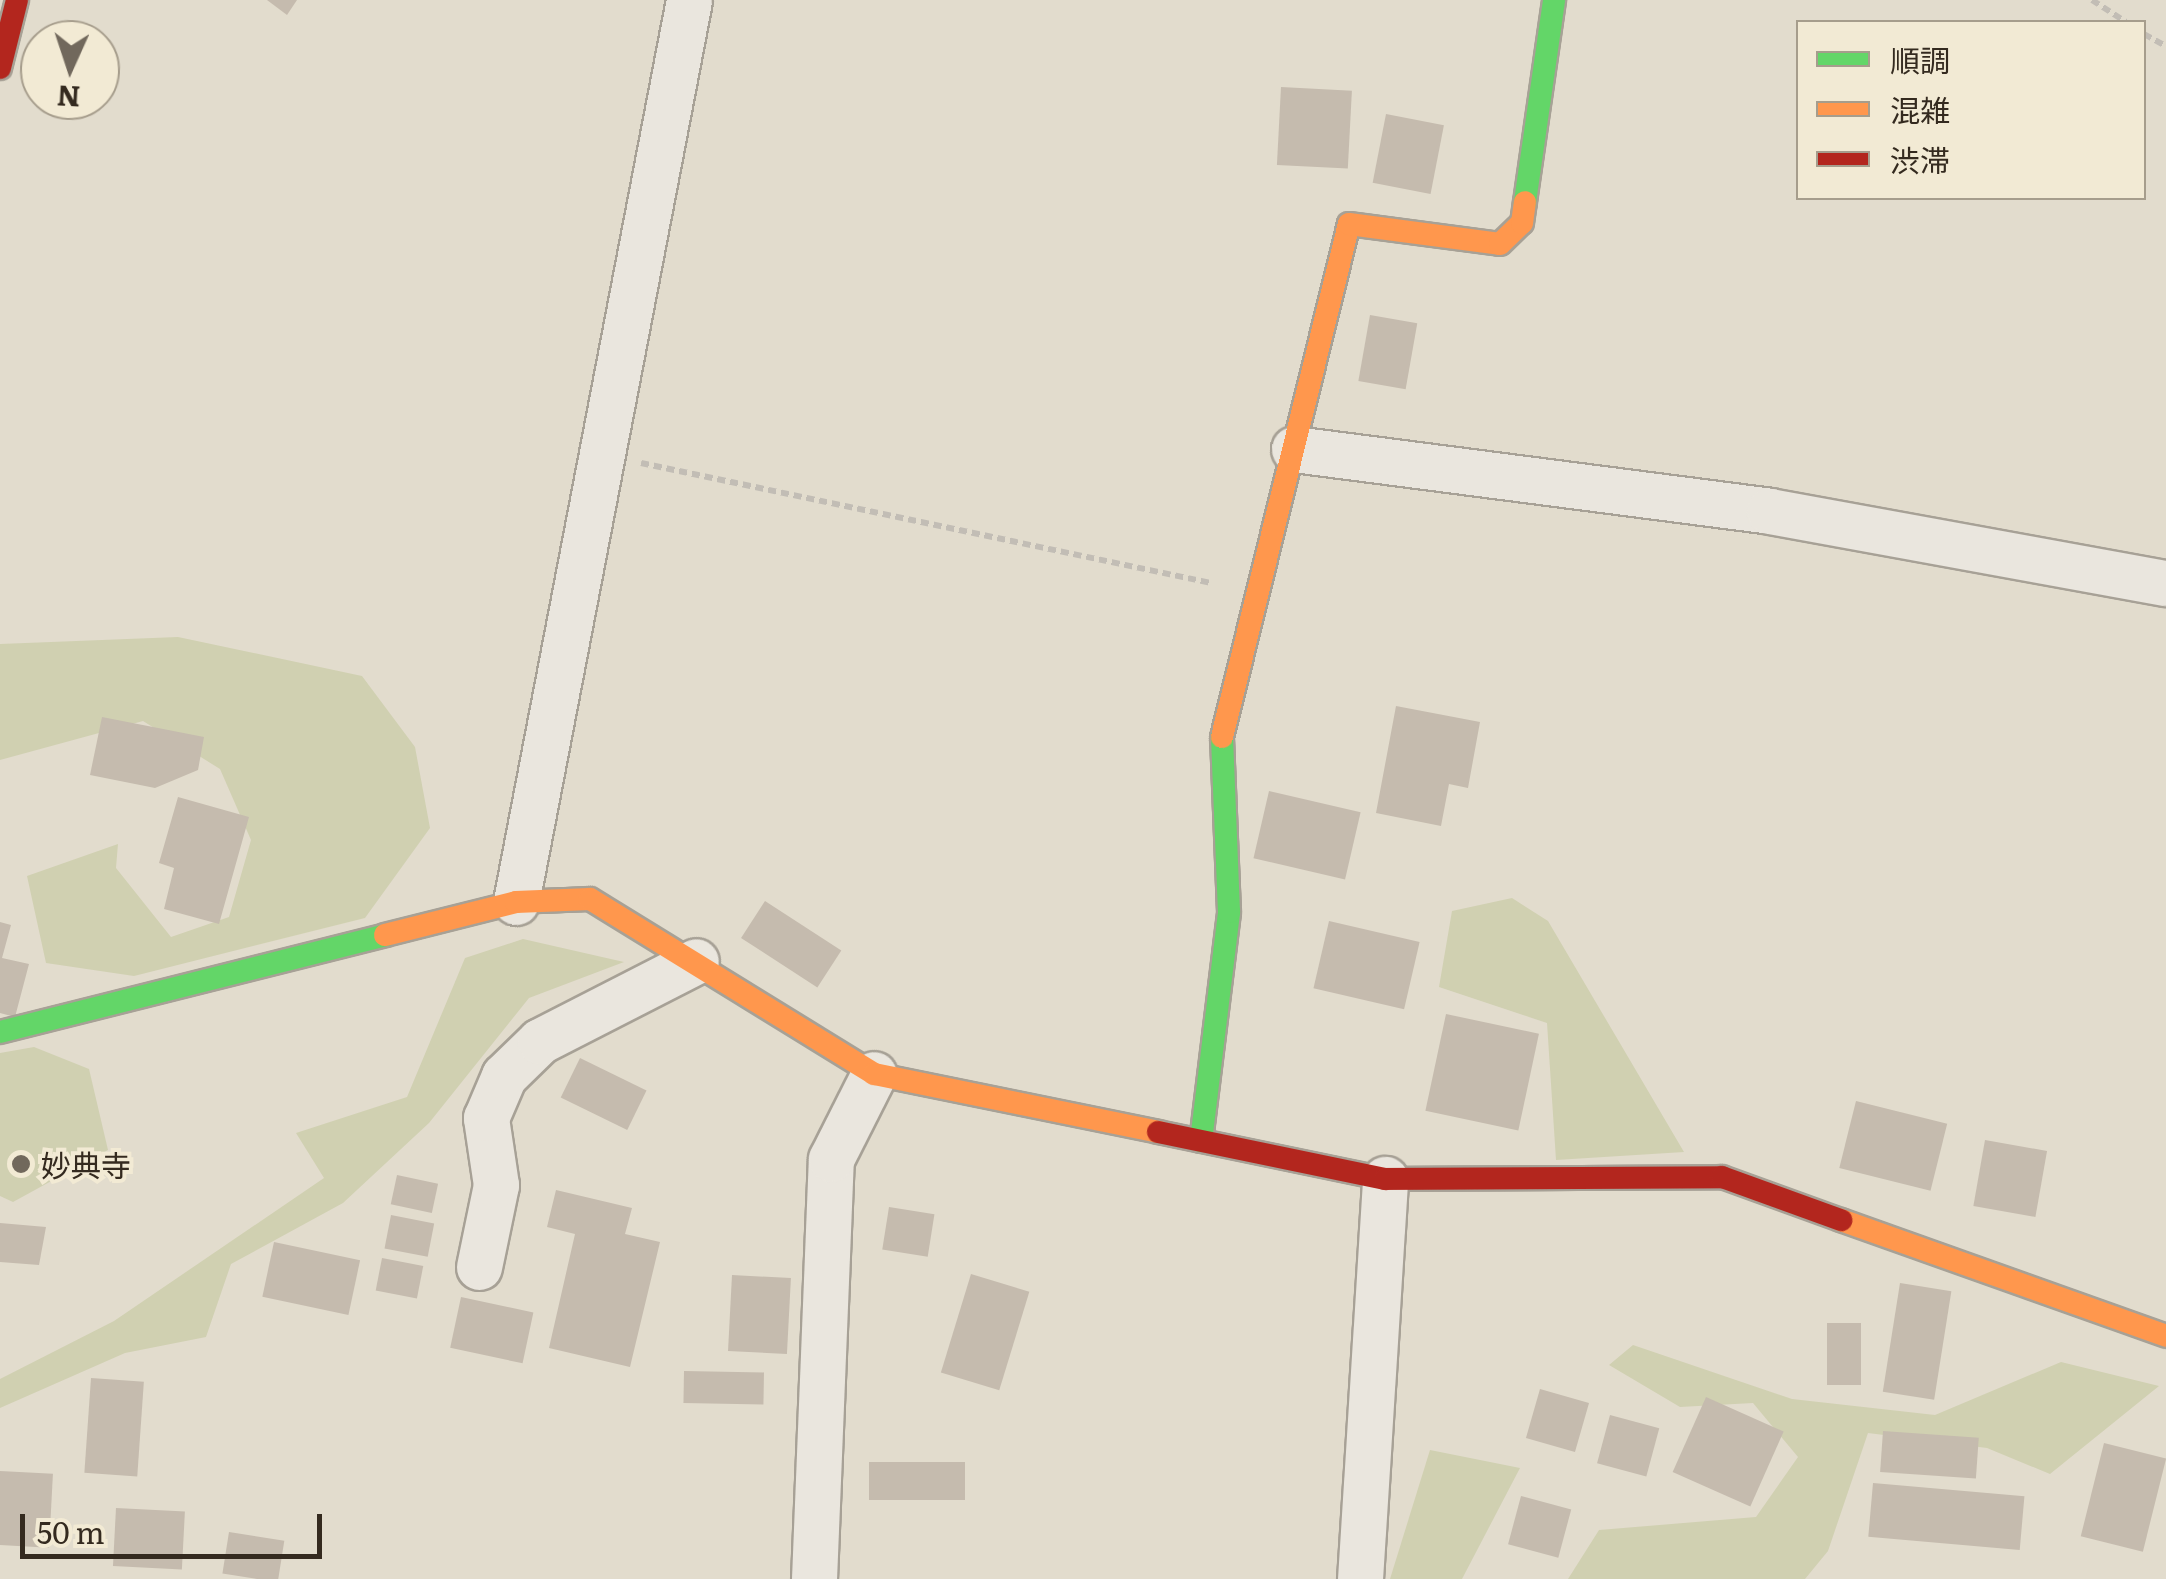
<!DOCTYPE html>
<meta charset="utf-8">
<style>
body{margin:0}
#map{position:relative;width:2166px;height:1579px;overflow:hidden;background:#e2dccd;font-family:Literata,"Noto Sans JP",serif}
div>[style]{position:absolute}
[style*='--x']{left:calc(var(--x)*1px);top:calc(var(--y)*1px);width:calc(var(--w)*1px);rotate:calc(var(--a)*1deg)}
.green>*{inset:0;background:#d0d0b1}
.building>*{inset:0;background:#c5bbae;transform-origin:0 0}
.path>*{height:6px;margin-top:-3px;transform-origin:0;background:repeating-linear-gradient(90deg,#c2bdb5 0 8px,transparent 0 13px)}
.roads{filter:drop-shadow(2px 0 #a7a196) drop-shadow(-2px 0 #a7a196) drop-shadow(0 2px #a7a196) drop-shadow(0 -2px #a7a196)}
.street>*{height:45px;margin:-22.5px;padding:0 22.5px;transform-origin:22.5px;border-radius:22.5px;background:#eae6de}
.fast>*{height:22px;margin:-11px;padding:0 11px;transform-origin:11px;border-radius:11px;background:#63d668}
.slow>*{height:22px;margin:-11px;padding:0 11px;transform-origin:11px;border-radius:11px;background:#ff974d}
.jam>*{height:22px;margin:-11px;padding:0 11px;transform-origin:11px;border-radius:11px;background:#b3261e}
.dots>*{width:28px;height:28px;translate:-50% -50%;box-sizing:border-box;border:5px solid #f2ead4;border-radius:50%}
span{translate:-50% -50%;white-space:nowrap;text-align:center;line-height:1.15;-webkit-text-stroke:8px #f2ead4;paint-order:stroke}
.poi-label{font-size:30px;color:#342a1f}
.left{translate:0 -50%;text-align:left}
.legend{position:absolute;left:1796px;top:20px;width:350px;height:180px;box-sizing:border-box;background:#f2ead4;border:2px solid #a69d8c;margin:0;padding:12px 18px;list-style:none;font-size:30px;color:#342a1f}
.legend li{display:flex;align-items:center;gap:20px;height:50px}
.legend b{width:50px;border:2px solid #a69d8c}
.north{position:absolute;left:20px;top:20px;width:100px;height:100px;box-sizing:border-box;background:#f2ead4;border:2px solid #a69d8c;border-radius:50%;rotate:183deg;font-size:28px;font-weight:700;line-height:40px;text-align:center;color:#342a1f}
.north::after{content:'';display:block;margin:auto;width:35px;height:45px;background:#71685c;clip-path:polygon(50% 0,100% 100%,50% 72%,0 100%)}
.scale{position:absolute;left:20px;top:1514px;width:302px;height:45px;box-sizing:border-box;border:5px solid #342a1f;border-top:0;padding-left:12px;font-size:30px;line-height:35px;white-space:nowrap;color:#342a1f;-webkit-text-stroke:8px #f2ead4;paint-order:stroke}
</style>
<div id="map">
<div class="green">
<i style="clip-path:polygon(178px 637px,362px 676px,415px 747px,430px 828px,365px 918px,134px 976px,46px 963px,27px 876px,118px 844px,116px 868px,171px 937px,229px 917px,251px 840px,220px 769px,143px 721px,0 760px,0 644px)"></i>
<i style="clip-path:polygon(1512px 898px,1548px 921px,1684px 1152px,1556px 1160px,1547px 1023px,1439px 987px,1452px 911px)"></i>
<i style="clip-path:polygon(523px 939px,624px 962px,529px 998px,429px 1123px,343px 1203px,231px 1264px,206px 1337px,125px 1353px,0 1408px,0 1379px,114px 1321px,324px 1178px,296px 1133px,407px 1097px,465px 958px)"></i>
<i style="clip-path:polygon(34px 1047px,89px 1069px,108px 1150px,13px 1202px,0 1196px,0 1053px)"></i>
<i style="clip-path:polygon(1633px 1345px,1792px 1399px,1935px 1415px,2061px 1362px,2159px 1386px,2050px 1474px,1987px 1448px,1868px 1433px,1828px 1551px,1805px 1579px,1568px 1579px,1599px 1530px,1756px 1517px,1798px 1457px,1753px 1403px,1680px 1407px,1609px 1365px)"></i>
<i style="clip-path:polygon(1430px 1450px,1520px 1468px,1462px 1579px,1390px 1579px)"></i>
</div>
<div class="building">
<i style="clip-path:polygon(267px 0,297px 0,287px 15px)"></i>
<i style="left:1281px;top:87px;width:71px;height:78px;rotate:3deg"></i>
<i style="left:1386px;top:114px;width:59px;height:70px;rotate:11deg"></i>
<i style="left:1370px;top:315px;width:48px;height:67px;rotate:10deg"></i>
<i style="clip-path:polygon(1396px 706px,1480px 722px,1468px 788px,1449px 784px,1441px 826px,1376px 813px)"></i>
<i style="clip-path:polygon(102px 717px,204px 737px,198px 770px,155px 788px,90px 775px)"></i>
<i style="left:1269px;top:791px;width:94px;height:69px;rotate:13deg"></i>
<i style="clip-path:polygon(178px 797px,249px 817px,219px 924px,164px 909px,174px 868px,159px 863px)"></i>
<i style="left:765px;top:901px;width:91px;height:44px;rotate:33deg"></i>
<i style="left:1329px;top:921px;width:93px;height:69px;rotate:13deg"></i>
<i style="clip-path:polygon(0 922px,11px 925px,2px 958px,29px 964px,15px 1017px,0 1013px)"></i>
<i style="left:1446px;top:1014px;width:95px;height:99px;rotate:12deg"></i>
<i style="left:580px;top:1058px;width:74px;height:44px;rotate:26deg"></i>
<i style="left:1856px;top:1101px;width:94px;height:69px;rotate:14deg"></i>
<i style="left:1985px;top:1140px;width:63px;height:67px;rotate:10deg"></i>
<i style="left:397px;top:1175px;width:42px;height:30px;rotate:12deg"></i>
<i style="clip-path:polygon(556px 1190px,632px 1208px,625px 1234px,660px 1242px,630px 1367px,549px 1348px,575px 1234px,547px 1227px)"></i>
<i style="left:889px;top:1207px;width:46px;height:43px;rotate:9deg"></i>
<i style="left:391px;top:1215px;width:44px;height:34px;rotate:11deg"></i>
<i style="clip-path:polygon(0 1223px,46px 1227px,39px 1265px,0 1262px)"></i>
<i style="left:274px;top:1242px;width:88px;height:56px;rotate:12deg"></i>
<i style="left:382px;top:1258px;width:42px;height:33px;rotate:11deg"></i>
<i style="left:971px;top:1274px;width:61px;height:103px;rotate:17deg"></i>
<i style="left:732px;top:1275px;width:59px;height:76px;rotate:3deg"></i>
<i style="left:1900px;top:1283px;width:52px;height:110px;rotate:9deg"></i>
<i style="left:461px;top:1297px;width:74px;height:52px;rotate:12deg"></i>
<i style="left:1827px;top:1323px;width:34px;height:62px"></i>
<i style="left:684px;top:1371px;width:80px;height:32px;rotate:1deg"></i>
<i style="left:91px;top:1378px;width:53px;height:95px;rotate:4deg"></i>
<i style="left:1540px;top:1389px;width:51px;height:51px;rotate:16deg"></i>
<i style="left:1706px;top:1397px;width:85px;height:82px;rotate:24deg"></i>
<i style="left:1610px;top:1415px;width:51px;height:50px;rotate:15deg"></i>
<i style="left:1883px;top:1431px;width:96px;height:41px;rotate:4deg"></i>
<i style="left:2104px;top:1443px;width:64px;height:96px;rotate:14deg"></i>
<i style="left:869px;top:1462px;width:96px;height:38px"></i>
<i style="left:0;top:1471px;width:53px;height:74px;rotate:3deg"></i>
<i style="left:1873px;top:1483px;width:152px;height:54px;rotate:5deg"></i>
<i style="left:1521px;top:1496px;width:52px;height:50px;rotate:15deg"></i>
<i style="left:116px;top:1508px;width:69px;height:58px;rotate:3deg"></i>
<i style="left:229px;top:1532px;width:56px;height:42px;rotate:9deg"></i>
</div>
<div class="path">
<i style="--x:2092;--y:0;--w:40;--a:32.9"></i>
<i style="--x:2144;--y:34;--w:25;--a:29"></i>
<i style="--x:641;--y:463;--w:582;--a:11.89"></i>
</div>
<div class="roads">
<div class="street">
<i style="--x:1294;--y:449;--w:479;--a:7.4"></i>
<i style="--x:1769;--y:511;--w:403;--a:10.3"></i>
<i style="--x:516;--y:902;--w:918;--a:-79.14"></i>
<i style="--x:479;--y:1267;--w:84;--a:-78.3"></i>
<i style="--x:496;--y:1185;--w:68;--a:-98.5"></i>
<i style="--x:486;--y:1118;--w:46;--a:-66.8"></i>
<i style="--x:504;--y:1076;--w:50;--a:-44.2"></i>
<i style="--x:540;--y:1041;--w:175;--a:-27.1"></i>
<i style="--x:814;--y:1579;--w:420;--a:-87.7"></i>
<i style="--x:831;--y:1159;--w:95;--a:-63.2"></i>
<i style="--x:1360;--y:1579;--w:401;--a:-86.4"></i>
</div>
<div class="fast">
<i style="--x:1525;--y:202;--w:204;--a:-81.8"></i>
<i style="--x:0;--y:1032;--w:397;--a:-14.1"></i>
<i style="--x:1201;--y:1141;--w:231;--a:-83"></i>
<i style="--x:1229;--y:912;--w:175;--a:-92.3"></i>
</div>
<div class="slow">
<i style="--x:1222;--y:737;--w:528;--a:-76.1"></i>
<i style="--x:1349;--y:224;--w:152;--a:7.5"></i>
<i style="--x:1500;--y:244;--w:30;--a:-44"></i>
<i style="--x:1522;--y:223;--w:21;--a:-82"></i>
<i style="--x:385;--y:935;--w:135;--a:-14.1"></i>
<i style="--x:516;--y:902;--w:74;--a:-2.3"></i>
<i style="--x:590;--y:899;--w:334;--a:31.6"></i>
<i style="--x:874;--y:1074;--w:290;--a:11.5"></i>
<i style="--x:1841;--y:1220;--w:345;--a:19.6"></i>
</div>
<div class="jam">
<i style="--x:0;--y:68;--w:70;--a:-76"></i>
<i style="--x:1158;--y:1132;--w:232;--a:11.7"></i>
<i style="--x:1385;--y:1179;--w:337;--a:-0.3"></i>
<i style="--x:1722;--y:1177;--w:127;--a:19.9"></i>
</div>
</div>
<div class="dots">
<i style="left:21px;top:1164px;background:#71685c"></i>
</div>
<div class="poi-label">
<span class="left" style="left:41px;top:1164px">妙典寺</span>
</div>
<ul class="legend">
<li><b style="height:12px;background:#63d668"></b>順調</li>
<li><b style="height:12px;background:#ff974d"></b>混雑</li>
<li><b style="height:12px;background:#b3261e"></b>渋滞</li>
</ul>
<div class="north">N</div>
<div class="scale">50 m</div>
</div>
